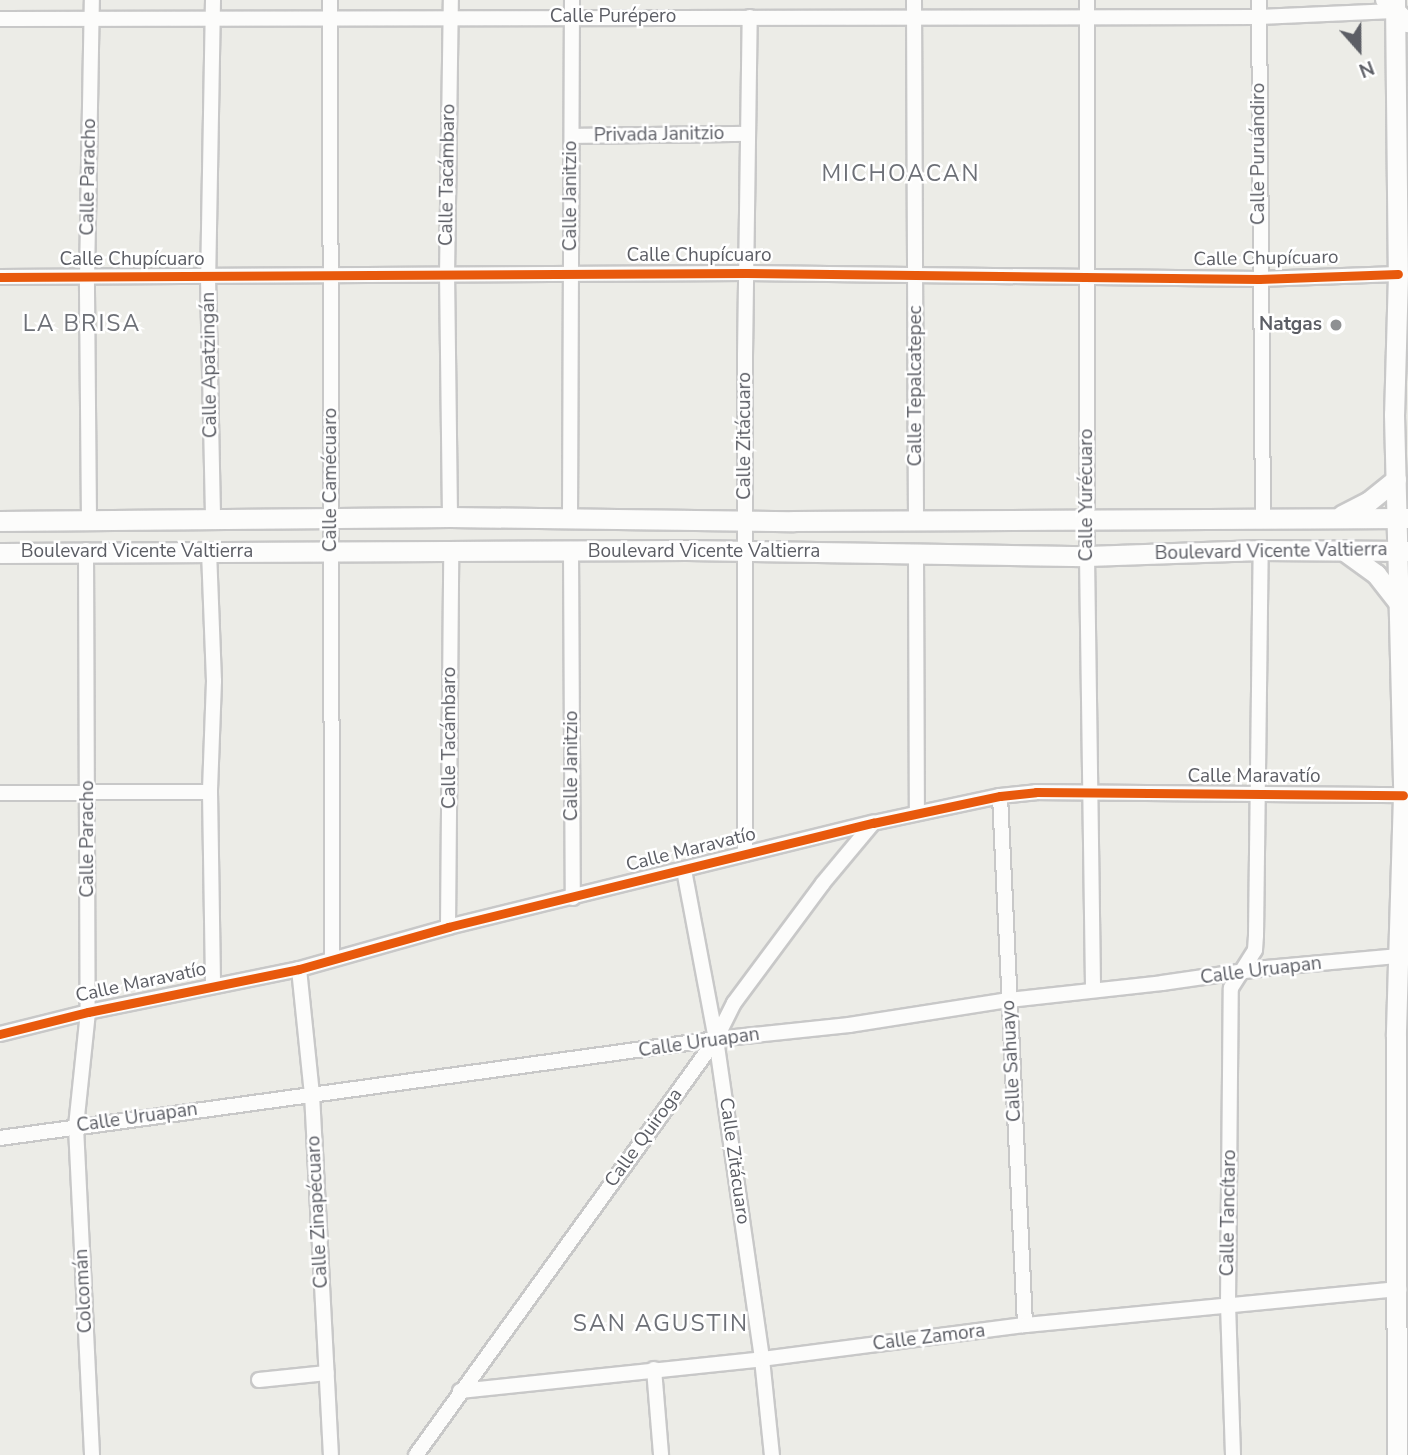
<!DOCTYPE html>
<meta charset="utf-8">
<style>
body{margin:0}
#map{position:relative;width:1408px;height:1455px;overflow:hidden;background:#ecece7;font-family:"Nunito Sans",sans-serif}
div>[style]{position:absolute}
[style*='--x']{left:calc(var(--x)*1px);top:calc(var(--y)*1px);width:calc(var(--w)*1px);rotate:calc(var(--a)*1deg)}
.roads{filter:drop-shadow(2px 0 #c8c8c8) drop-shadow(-2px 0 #c8c8c8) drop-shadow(0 2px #c8c8c8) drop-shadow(0 -2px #c8c8c8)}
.minor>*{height:14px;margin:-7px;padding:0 7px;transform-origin:7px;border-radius:7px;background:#fcfcfb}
.tertiary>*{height:18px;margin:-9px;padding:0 9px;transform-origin:9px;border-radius:9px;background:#fcfcfb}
.secondary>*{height:19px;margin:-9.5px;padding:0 9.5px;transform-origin:9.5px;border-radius:9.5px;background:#fcfcfb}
.cycleway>*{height:9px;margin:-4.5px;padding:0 4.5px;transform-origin:4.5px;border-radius:4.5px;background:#e8590c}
.dots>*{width:19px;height:19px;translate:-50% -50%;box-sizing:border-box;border:4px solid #fff;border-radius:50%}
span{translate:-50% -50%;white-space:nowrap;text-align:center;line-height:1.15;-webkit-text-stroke:5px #fff;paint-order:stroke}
.street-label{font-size:19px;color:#5c5e65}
.poi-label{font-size:19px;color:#5c5e65;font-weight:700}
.right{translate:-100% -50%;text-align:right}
.quarter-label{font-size:23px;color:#6d7077;letter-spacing:2px}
.north{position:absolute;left:1324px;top:14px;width:70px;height:70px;-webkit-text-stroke:5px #fff;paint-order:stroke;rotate:159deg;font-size:19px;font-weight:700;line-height:28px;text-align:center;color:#5c5e65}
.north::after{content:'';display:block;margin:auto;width:24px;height:32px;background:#5c5e65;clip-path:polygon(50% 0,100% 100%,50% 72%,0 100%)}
</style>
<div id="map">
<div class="roads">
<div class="minor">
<i style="--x:213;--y:0;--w:277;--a:91"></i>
<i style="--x:208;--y:277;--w:243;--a:88.8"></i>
<i style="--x:330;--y:0;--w:959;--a:89.88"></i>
<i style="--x:914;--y:0;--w:520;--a:89.78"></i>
<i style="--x:1087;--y:0;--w:556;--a:90"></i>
<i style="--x:1087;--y:556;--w:434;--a:89.2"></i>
<i style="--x:1259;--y:0;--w:519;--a:89.56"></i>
<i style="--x:0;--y:19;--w:1259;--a:-0.09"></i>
<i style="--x:1259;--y:17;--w:135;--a:-2.5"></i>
<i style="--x:572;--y:136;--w:175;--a:-0.7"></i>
<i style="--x:0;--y:277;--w:746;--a:-0.31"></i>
<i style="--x:746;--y:273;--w:513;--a:0.67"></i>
<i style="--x:1259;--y:279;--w:139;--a:-2.1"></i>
<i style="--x:450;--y:517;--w:241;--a:-90.7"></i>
<i style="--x:447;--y:276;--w:276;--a:-89.2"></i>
<i style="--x:570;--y:518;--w:518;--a:-89.78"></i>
<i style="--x:89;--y:521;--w:243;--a:-90.5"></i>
<i style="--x:87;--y:278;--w:278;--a:-89"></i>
<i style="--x:86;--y:550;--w:462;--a:89.8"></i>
<i style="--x:88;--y:1012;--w:116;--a:96"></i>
<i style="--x:76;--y:1127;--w:328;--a:87.2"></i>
<i style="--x:209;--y:551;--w:130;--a:87.8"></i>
<i style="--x:214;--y:681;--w:111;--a:92.1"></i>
<i style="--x:210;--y:792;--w:193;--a:89.1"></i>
<i style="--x:571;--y:551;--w:347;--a:89.7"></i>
<i style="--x:916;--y:554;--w:259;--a:89.8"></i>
<i style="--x:0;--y:793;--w:210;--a:-0.3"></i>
<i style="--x:1000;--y:796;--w:530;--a:87.29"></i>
<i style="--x:745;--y:854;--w:499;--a:-90"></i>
<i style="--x:745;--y:355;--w:338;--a:-89.2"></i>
<i style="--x:684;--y:870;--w:172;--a:79.3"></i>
<i style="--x:716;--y:1039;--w:323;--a:81.8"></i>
<i style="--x:762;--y:1359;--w:97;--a:84.1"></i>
<i style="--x:448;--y:927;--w:377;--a:-89.5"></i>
<i style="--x:299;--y:969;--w:126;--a:84.1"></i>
<i style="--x:312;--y:1094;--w:361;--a:87"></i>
<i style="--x:0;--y:1034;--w:91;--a:-14"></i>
<i style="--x:88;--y:1012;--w:215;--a:-11.5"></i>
<i style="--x:299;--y:969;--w:155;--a:-15.7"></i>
<i style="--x:448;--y:927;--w:438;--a:-13.8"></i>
<i style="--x:873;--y:823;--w:130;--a:-12"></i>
<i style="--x:1000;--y:796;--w:36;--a:-6"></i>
<i style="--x:1036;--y:792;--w:367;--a:0.5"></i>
<i style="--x:0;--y:1138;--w:723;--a:-7.87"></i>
<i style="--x:716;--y:1039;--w:134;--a:-6"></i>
<i style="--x:849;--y:1025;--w:162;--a:-8.9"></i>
<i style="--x:1009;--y:1000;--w:154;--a:-6.3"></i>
<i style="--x:1162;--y:983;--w:105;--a:-8.2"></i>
<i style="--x:1266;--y:968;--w:134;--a:-5.2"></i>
<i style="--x:654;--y:1369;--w:86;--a:85.3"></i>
<i style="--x:259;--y:1380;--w:68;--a:-5.9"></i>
<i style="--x:460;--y:1391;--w:304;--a:-6"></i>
<i style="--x:762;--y:1359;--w:265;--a:-7.4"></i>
<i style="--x:1025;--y:1325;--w:376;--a:-5.5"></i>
<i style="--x:416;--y:1455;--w:513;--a:-54.2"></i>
<i style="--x:716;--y:1039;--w:40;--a:-63.4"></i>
<i style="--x:734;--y:1003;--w:149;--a:-53.4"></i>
<i style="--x:823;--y:883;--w:78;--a:-50.2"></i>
<i style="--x:1233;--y:1455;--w:151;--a:-91.9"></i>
<i style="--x:1228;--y:1304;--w:316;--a:-89.5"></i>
<i style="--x:1231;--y:988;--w:45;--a:-57.7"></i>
<i style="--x:1255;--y:950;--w:15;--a:-86"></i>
<i style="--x:1256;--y:935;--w:385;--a:-89.3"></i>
</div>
<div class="tertiary">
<i style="--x:1385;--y:0;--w:33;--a:45"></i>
</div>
<div class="secondary">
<i style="--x:1395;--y:0;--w:274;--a:89.4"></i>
<i style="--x:1398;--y:274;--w:140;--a:91.6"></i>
<i style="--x:1394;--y:414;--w:381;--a:88.6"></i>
<i style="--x:1403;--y:795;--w:241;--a:91.7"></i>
<i style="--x:1396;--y:1036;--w:419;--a:89.9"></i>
<i style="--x:1342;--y:515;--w:29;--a:-27"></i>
<i style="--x:1368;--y:502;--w:36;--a:-39"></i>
<i style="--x:0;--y:521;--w:450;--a:-0.5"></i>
<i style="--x:450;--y:517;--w:343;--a:0.7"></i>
<i style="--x:793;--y:521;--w:614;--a:-0.28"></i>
<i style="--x:1343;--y:550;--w:41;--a:36"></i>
<i style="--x:1376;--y:574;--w:39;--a:52"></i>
<i style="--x:0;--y:553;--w:687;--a:-0.25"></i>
<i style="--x:687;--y:550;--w:400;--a:0.9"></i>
<i style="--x:1087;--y:556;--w:174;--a:-2"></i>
<i style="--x:1261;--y:550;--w:147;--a:0.4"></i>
</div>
</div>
<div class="cycleway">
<i style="--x:0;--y:277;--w:746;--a:-0.31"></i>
<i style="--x:746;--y:273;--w:513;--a:0.67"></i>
<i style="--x:1259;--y:279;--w:139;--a:-2.1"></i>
<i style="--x:0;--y:1034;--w:91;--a:-14"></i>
<i style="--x:88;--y:1012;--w:215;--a:-11.5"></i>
<i style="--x:299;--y:969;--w:155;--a:-15.7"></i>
<i style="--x:448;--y:927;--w:438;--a:-13.8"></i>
<i style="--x:873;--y:823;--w:130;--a:-12"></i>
<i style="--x:1000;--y:796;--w:36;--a:-6"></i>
<i style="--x:1036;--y:792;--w:367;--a:0.5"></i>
</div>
<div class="dots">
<i style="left:1336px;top:325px;background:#8e9092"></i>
</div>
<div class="street-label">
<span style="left:613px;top:17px">Calle Purépero</span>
<span style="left:659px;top:135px;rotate:-1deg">Privada Janitzio</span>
<span style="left:1259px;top:154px;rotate:-90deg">Calle Puruándiro</span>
<span style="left:448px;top:175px;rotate:-89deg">Calle Tacámbaro</span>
<span style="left:89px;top:177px;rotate:-89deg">Calle Paracho</span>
<span style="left:571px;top:196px;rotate:-90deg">Calle Janitzio</span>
<span style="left:699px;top:256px">Calle Chupícuaro</span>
<span style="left:1266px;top:259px;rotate:-1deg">Calle Chupícuaro</span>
<span style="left:132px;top:260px">Calle Chupícuaro</span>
<span style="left:210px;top:365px;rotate:-91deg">Calle Apatzingán</span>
<span style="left:916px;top:386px;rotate:-90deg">Calle Tepalcatepec</span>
<span style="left:745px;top:436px;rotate:-90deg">Calle Zitácuaro</span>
<span style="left:331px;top:480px;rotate:-90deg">Calle Camécuaro</span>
<span style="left:1087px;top:495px;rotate:-90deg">Calle Yurécuaro</span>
<span style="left:137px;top:552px">Boulevard Vicente Valtierra</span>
<span style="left:704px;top:552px">Boulevard Vicente Valtierra</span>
<span style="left:1271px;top:552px;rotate:-1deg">Boulevard Vicente Valtierra</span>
<span style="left:450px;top:738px;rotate:-90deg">Calle Tacámbaro</span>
<span style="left:572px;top:766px;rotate:-90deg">Calle Janitzio</span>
<span style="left:1254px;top:777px">Calle Maravatío</span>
<span style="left:88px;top:839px;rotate:-90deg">Calle Paracho</span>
<span style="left:691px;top:850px;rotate:-14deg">Calle Maravatío</span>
<span style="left:1261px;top:971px;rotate:-7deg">Calle Uruapan</span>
<span style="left:141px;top:983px;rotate:-12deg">Calle Maravatío</span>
<span style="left:699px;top:1043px;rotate:-8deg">Calle Uruapan</span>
<span style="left:1012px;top:1061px;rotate:-93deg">Calle Sahuayo</span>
<span style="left:137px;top:1118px;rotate:-8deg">Calle Uruapan</span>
<span style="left:644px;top:1138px;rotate:-54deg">Calle Quiroga</span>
<span style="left:734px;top:1161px;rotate:82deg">Calle Zitácuaro</span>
<span style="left:318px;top:1212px;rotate:-93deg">Calle Zinapécuaro</span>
<span style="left:1229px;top:1213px;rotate:-89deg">Calle Tancítaro</span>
<span style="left:84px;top:1291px;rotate:-93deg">Colcomán</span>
<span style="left:929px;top:1338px;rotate:-7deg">Calle Zamora</span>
</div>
<div class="poi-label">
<span class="right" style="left:1322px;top:325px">Natgas</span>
</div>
<div class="quarter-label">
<span style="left:901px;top:174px">MICHOACAN</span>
<span style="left:82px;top:324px">LA BRISA</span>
<span style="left:661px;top:1324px">SAN AGUSTIN</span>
</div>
<div class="north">N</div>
</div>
